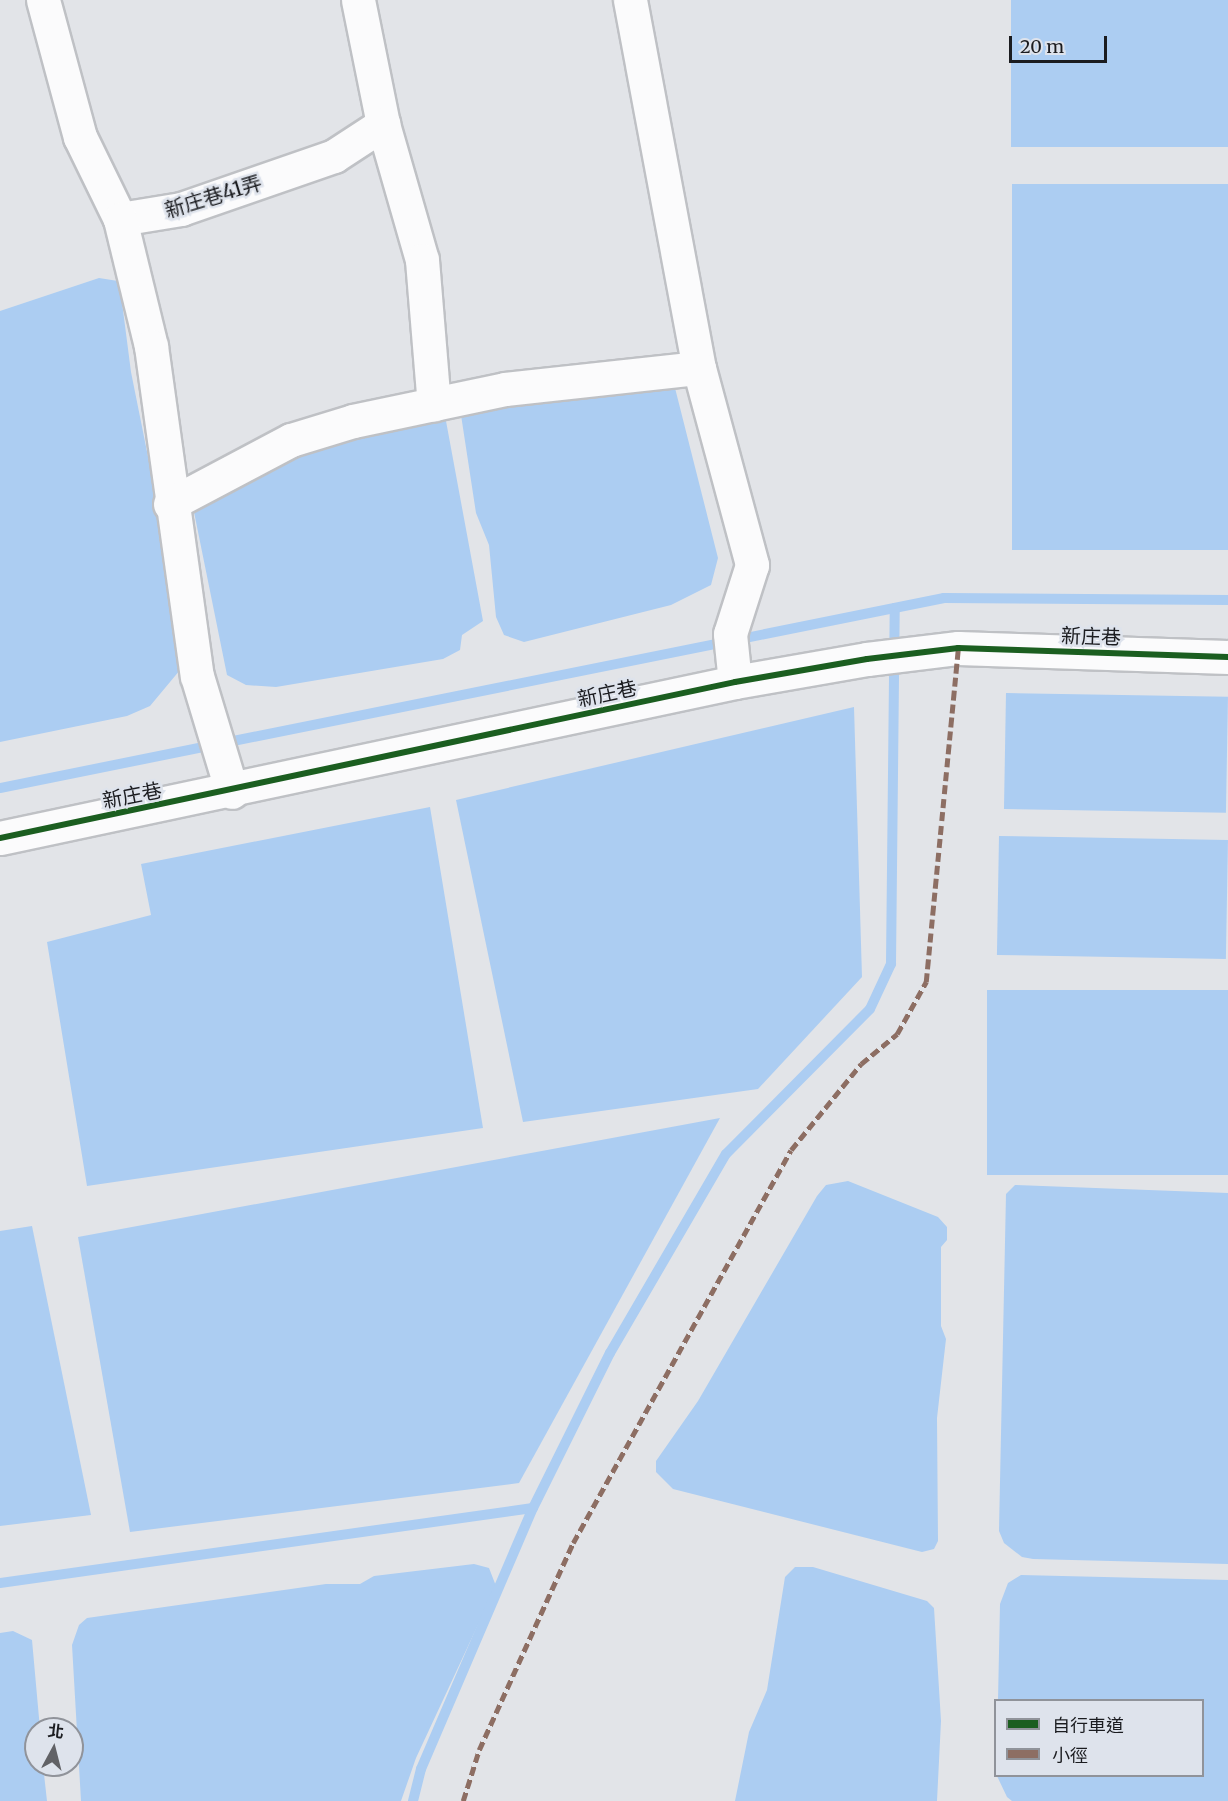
<!DOCTYPE html>
<meta charset="utf-8">
<style>
body{margin:0}
#map{position:relative;width:1228px;height:1801px;overflow:hidden;background:#e2e4e8;font-family:Merriweather,"Noto Sans TC",serif}
div>[style]{position:absolute}
[style*='--x']{left:calc(var(--x)*1px);top:calc(var(--y)*1px);width:calc(var(--w)*1px);rotate:calc(var(--a)*1deg)}
.water>*{inset:0;background:#accdf2;transform-origin:0 0}
.stream>*{height:10px;margin:-5px;padding:0 5px;transform-origin:5px;border-radius:5px;background:#accdf2}
.roads{filter:drop-shadow(2px 0 #bfc1c5) drop-shadow(-2px 0 #bfc1c5) drop-shadow(0 2px #bfc1c5) drop-shadow(0 -2px #bfc1c5)}
.minor>*{height:33px;margin:-16.5px;padding:0 16.5px;transform-origin:16.5px;border-radius:16.5px;background:#fbfbfc}
.quiet>*{height:4.5px;margin-top:-2.25px;transform-origin:0;background:repeating-linear-gradient(90deg,#8d6e63 0 9px,transparent 0 13.5px)}
.cycleway>*{height:6px;margin:-3px;padding:0 3px;transform-origin:3px;border-radius:3px;background:#1b5e20}
span{translate:-50% -50%;white-space:nowrap;text-align:center;line-height:1.15;-webkit-text-stroke:5px #dee3ec;paint-order:stroke}
.street-label{font-size:20px;color:#1b1c20}
.legend{position:absolute;left:994px;top:1699px;width:210px;height:78px;box-sizing:border-box;background:#dee3ec;border:2px solid #90939a;margin:0;padding:8px 10px;list-style:none;font-size:18px;color:#1b1c20}
.legend li{display:flex;align-items:center;gap:12px;height:30px}
.legend b{width:30px;border:2px solid #90939a}
.north{position:absolute;left:24px;top:1717px;width:60px;height:60px;box-sizing:border-box;background:#dee3ec;border:2px solid #90939a;border-radius:50%;rotate:7deg;font-size:16px;font-weight:700;line-height:24px;text-align:center;color:#1b1c20}
.north::after{content:'';display:block;margin:auto;width:21px;height:27px;background:#616266;clip-path:polygon(50% 0,100% 100%,50% 72%,0 100%)}
.scale{position:absolute;left:1009px;top:36px;width:98px;height:27px;box-sizing:border-box;border:3px solid #1b1c20;border-top:0;padding-left:8px;font-size:18px;line-height:21px;white-space:nowrap;color:#1b1c20;-webkit-text-stroke:4px #dee3ec;paint-order:stroke}
</style>
<div id="map">
<div class="water">
<i style="left:1011px;top:0;width:217px;height:147px"></i>
<i style="left:1228px;top:184px;width:366px;height:216px;rotate:90deg"></i>
<i style="clip-path:polygon(99px 278px,118px 281px,120px 287px,131px 372px,185px 641px,180px 670px,150px 706px,127px 716px,0 742px,0 311px)"></i>
<i style="clip-path:polygon(674px 384px,718px 558px,711px 585px,671px 605px,524px 642px,504px 635px,496px 617px,489px 545px,476px 513px,461px 415px,479px 408px)"></i>
<i style="clip-path:polygon(439px 414px,446px 421px,483px 621px,462px 635px,460px 650px,443px 659px,276px 687px,246px 685px,227px 675px,194px 512px,278px 456px)"></i>
<i style="left:1006px;top:693px;width:222px;height:116px;rotate:1deg"></i>
<i style="clip-path:polygon(854px 707px,862px 977px,758px 1089px,523px 1122px,456px 800px)"></i>
<i style="clip-path:polygon(430px 807px,483px 1128px,87px 1186px,47px 942px,151px 915px,141px 864px)"></i>
<i style="left:999px;top:836px;width:229px;height:119px;rotate:1deg"></i>
<i style="left:1228px;top:990px;width:185px;height:241px;rotate:90deg"></i>
<i style="clip-path:polygon(720px 1118px,519px 1483px,130px 1532px,78px 1237px)"></i>
<i style="clip-path:polygon(848px 1181px,938px 1217px,947px 1227px,947px 1240px,941px 1247px,941px 1326px,946px 1339px,937px 1418px,938px 1541px,934px 1549px,922px 1552px,673px 1489px,656px 1472px,656px 1461px,698px 1401px,817px 1196px,826px 1185px)"></i>
<i style="clip-path:polygon(1015px 1185px,1228px 1193px,1228px 1564px,1033px 1559px,1022px 1557px,1004px 1543px,999px 1531px,1006px 1194px)"></i>
<i style="clip-path:polygon(32px 1226px,91px 1515px,0 1526px,0 1231px)"></i>
<i style="clip-path:polygon(474px 1564px,489px 1568px,496px 1586px,416px 1758px,401px 1801px,81px 1801px,72px 1645px,79px 1625px,87px 1618px,326px 1584px,360px 1584px,374px 1576px)"></i>
<i style="clip-path:polygon(795px 1567px,813px 1567px,927px 1601px,934px 1608px,941px 1721px,937px 1801px,735px 1801px,749px 1732px,767px 1690px,785px 1577px)"></i>
<i style="clip-path:polygon(1021px 1575px,1228px 1580px,1228px 1801px,1012px 1801px,1007px 1797px,997px 1776px,1202px 1776px,1202px 1700px,998px 1700px,1000px 1604px,1008px 1583px)"></i>
<i style="clip-path:polygon(13px 1631px,32px 1640px,40px 1729px,36px 1729px,36px 1765px,43px 1765px,47px 1801px,0 1801px,0 1633px)"></i>
</div>
<div class="stream">
<i style="--x:0;--y:788;--w:963;--a:-11.38"></i>
<i style="--x:944;--y:598;--w:284;--a:0.4"></i>
<i style="--x:0;--y:1583;--w:538;--a:-8.01"></i>
<i style="--x:413;--y:1801;--w:33;--a:-76"></i>
<i style="--x:421;--y:1769;--w:284;--a:-66.8"></i>
<i style="--x:533;--y:1508;--w:173;--a:-63.6"></i>
<i style="--x:610;--y:1353;--w:230;--a:-59.8"></i>
<i style="--x:726;--y:1154;--w:204;--a:-45.2"></i>
<i style="--x:870;--y:1009;--w:50;--a:-65"></i>
<i style="--x:891;--y:964;--w:356;--a:-89.4"></i>
</div>
<div class="roads">
<div class="minor">
<i style="--x:43;--y:0;--w:142;--a:74.9"></i>
<i style="--x:80;--y:137;--w:91;--a:64"></i>
<i style="--x:120;--y:219;--w:62;--a:-9.3"></i>
<i style="--x:181;--y:209;--w:162;--a:-19.1"></i>
<i style="--x:334;--y:156;--w:59;--a:-33.1"></i>
<i style="--x:358;--y:0;--w:126;--a:78.6"></i>
<i style="--x:383;--y:124;--w:141;--a:74"></i>
<i style="--x:422;--y:260;--w:145;--a:85.3"></i>
<i style="--x:630;--y:0;--w:374;--a:79.4"></i>
<i style="--x:699;--y:368;--w:204;--a:74.9"></i>
<i style="--x:752;--y:565;--w:72;--a:107.7"></i>
<i style="--x:730;--y:634;--w:48;--a:84.1"></i>
<i style="--x:120;--y:219;--w:131;--a:76.3"></i>
<i style="--x:151;--y:346;--w:333;--a:82.1"></i>
<i style="--x:197;--y:676;--w:121;--a:73.2"></i>
<i style="--x:170;--y:504;--w:137;--a:-27.9"></i>
<i style="--x:291;--y:440;--w:65;--a:-17"></i>
<i style="--x:353;--y:421;--w:155;--a:-11.9"></i>
<i style="--x:505;--y:389;--w:195;--a:-6.2"></i>
<i style="--x:0;--y:838;--w:751;--a:-11.98"></i>
<i style="--x:735;--y:682;--w:134;--a:-9.9"></i>
<i style="--x:867;--y:659;--w:92;--a:-6.9"></i>
<i style="--x:958;--y:648;--w:270;--a:1.9"></i>
</div>
</div>
<div class="quiet">
<i style="--x:463;--y:1801;--w:53;--a:-72.6"></i>
<i style="--x:479;--y:1750;--w:227;--a:-65.6"></i>
<i style="--x:573;--y:1543;--w:449;--a:-61"></i>
<i style="--x:791;--y:1150;--w:111;--a:-50.9"></i>
<i style="--x:861;--y:1064;--w:47;--a:-39.8"></i>
<i style="--x:897;--y:1034;--w:60;--a:-60.9"></i>
<i style="--x:926;--y:982;--w:336;--a:-84.5"></i>
</div>
<div class="cycleway">
<i style="--x:0;--y:838;--w:751;--a:-11.98"></i>
<i style="--x:735;--y:682;--w:134;--a:-9.9"></i>
<i style="--x:867;--y:659;--w:92;--a:-6.9"></i>
<i style="--x:958;--y:648;--w:270;--a:1.9"></i>
</div>
<div class="street-label">
<span style="left:213px;top:196px;rotate:-17deg">新庄巷41弄</span>
<span style="left:1091px;top:636px;rotate:2deg">新庄巷</span>
<span style="left:607px;top:693px;rotate:-12deg">新庄巷</span>
<span style="left:132px;top:795px;rotate:-11deg">新庄巷</span>
</div>
<ul class="legend">
<li><b style="height:8px;background:#1b5e20"></b>自行車道</li>
<li><b style="height:8px;background:#8d6e63"></b>小徑</li>
</ul>
<div class="north">北</div>
<div class="scale">20 m</div>
</div>
